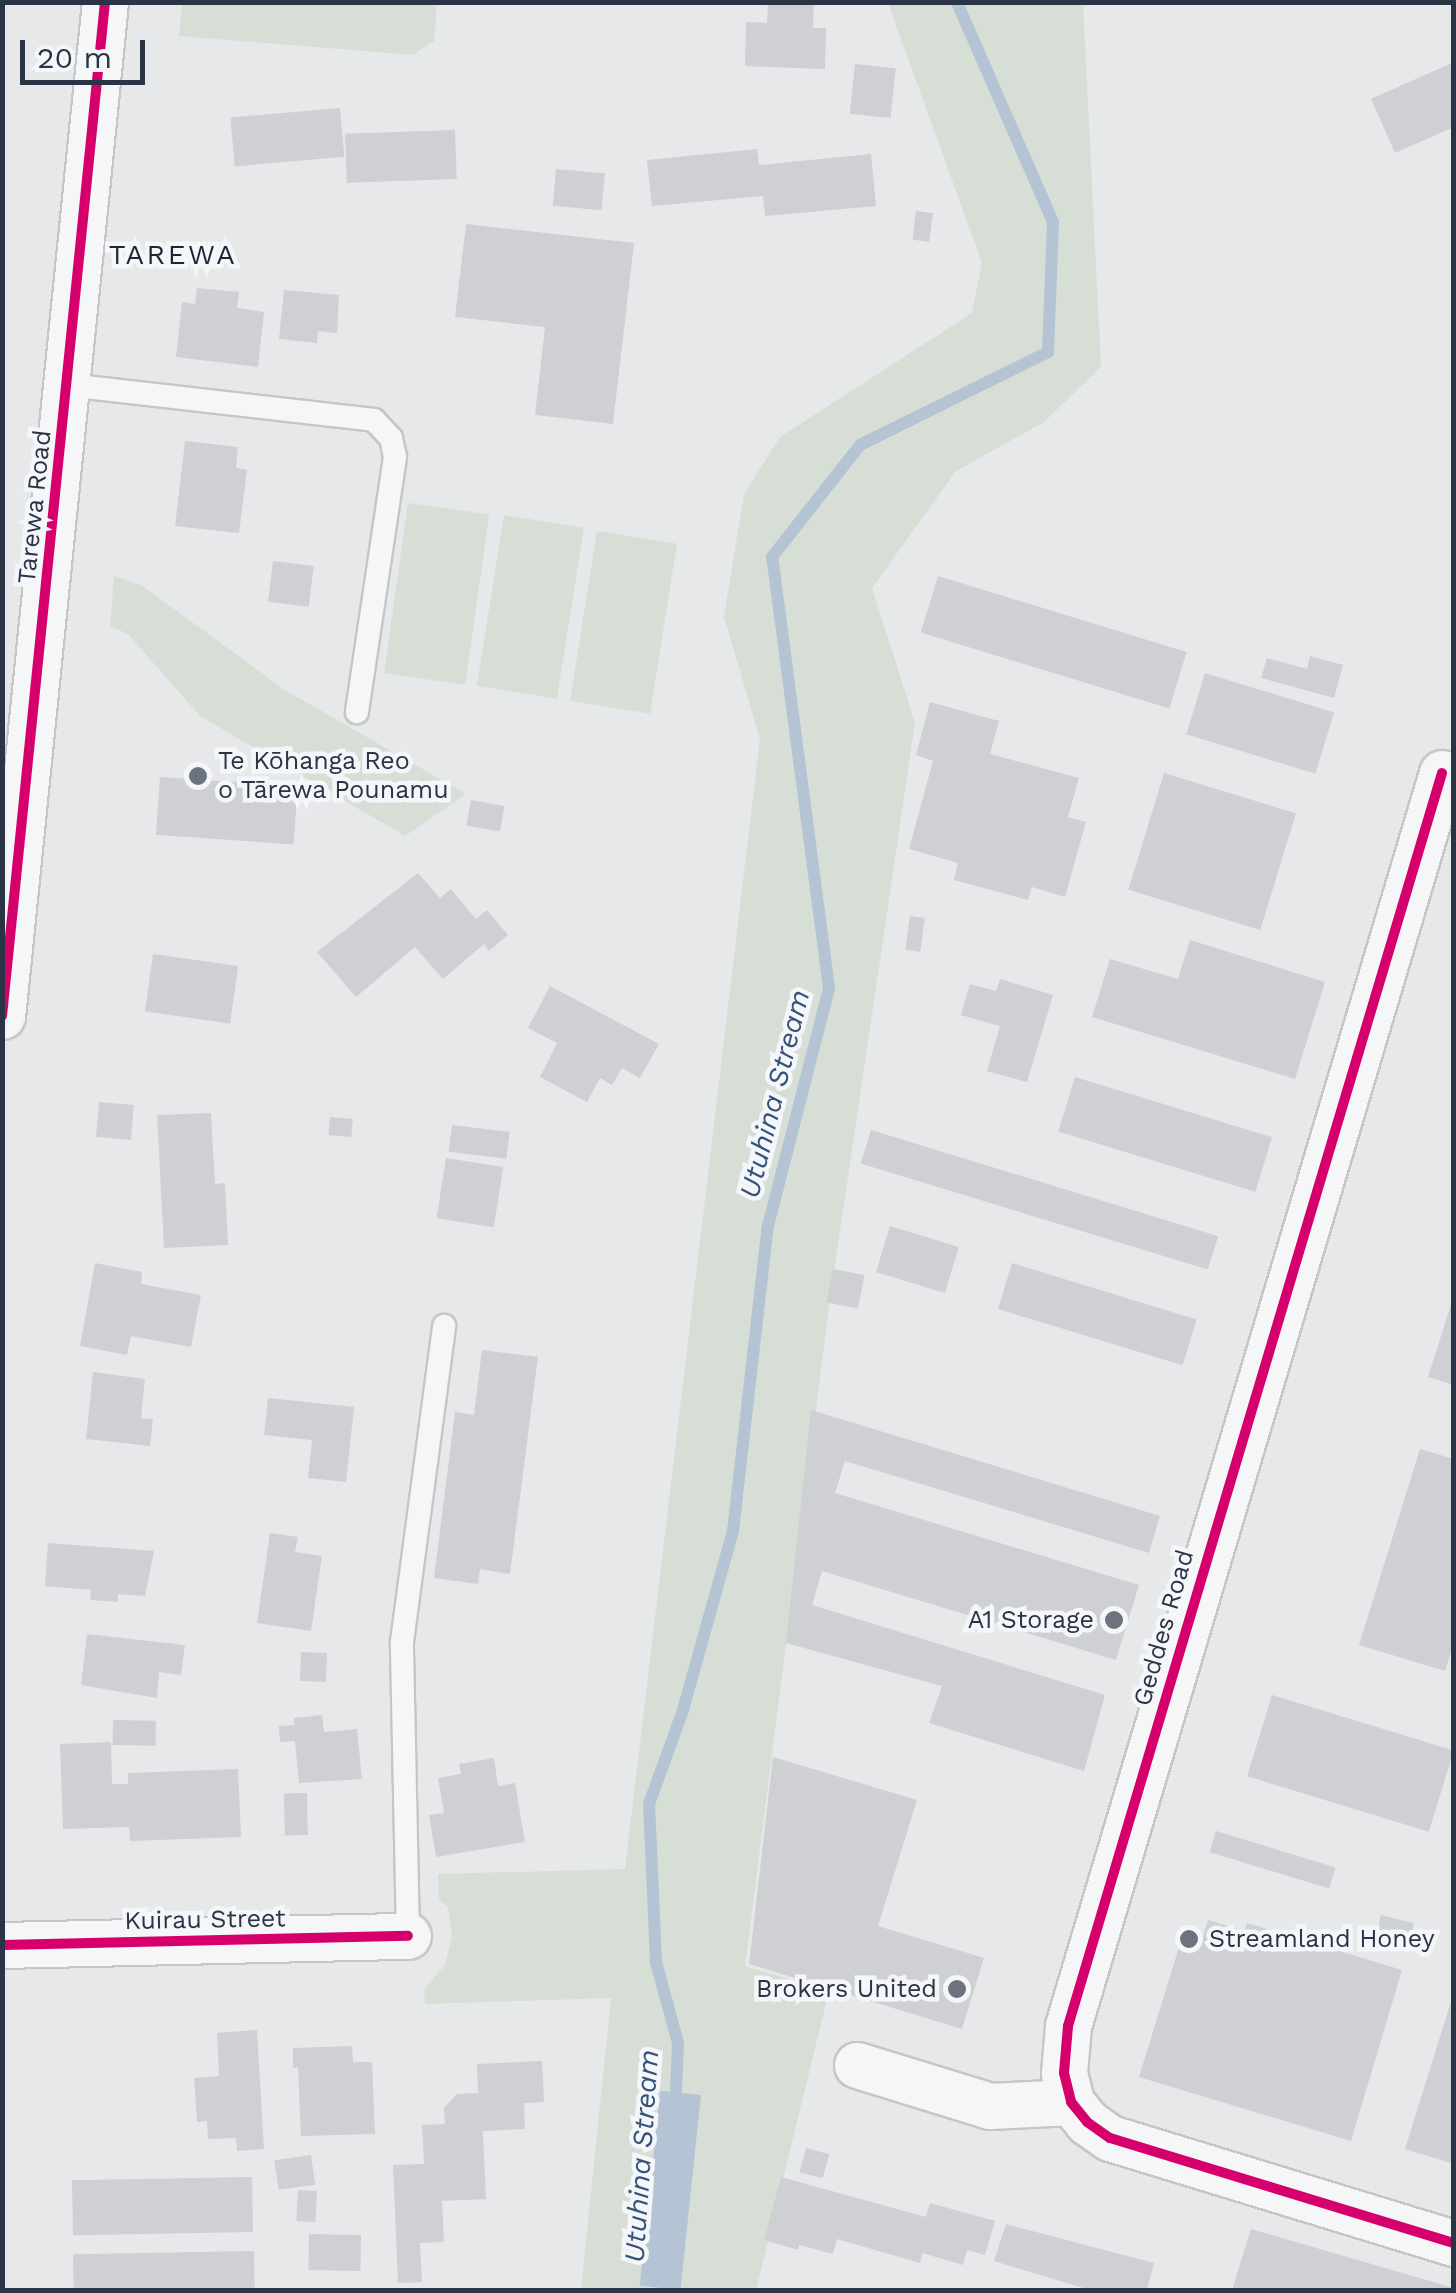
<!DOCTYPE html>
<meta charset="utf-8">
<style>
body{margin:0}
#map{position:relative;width:1456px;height:2293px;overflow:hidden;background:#e6e8ea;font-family:"Work Sans",sans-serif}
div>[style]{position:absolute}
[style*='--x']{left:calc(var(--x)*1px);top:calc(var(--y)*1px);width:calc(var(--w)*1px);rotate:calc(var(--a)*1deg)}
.green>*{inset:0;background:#d6ded6;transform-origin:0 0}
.water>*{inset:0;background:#b4c4d5;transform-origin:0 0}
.stream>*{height:12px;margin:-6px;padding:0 6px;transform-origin:6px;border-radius:6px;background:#b4c4d5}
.building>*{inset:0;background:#ced0d3;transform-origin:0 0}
.roads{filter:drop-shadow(2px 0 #c4c6c8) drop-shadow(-2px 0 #c4c6c8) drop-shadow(0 2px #c4c6c8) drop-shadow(0 -2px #c4c6c8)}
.lane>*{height:22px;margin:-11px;padding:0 11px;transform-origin:11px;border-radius:11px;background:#f5f6f7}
.street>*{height:45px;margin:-22.5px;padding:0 22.5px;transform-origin:22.5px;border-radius:22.5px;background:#f5f6f7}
.cycleway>*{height:10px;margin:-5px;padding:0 5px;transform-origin:5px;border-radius:5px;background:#d6006c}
.dots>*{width:28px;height:28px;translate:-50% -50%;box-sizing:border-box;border:5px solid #f4f6f9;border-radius:50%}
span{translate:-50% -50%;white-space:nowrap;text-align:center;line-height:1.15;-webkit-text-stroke:9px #f4f6f9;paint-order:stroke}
.street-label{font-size:25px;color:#2b3445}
.poi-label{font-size:25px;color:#2b3445}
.left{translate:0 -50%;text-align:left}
.right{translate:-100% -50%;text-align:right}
.neighbourhood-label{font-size:28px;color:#1d2536;letter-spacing:2.5px}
.water-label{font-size:28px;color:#34527a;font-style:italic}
.frame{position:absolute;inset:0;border:5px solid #2b3445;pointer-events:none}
.scale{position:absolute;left:20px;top:40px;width:125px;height:45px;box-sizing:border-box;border:5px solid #2b3445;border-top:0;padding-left:12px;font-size:30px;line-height:35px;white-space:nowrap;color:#2b3445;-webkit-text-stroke:8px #f4f6f9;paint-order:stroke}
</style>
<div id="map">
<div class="green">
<i style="clip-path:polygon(182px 3px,437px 3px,434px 41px,413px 55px,179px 36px)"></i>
<i style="clip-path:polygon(888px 3px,1083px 3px,1101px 367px,1044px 422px,956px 471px,872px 588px,915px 723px,830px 1299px,745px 1966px,829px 1991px,756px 2290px,581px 2290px,611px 1998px,425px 2004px,424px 1989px,445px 1965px,452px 1936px,448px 1907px,439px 1899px,438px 1874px,625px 1869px,760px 739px,724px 617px,744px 494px,780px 437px,972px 313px,982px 263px)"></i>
<i style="left:408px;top:503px;width:82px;height:172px;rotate:8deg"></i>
<i style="left:504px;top:515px;width:81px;height:173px;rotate:9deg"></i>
<i style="left:597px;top:531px;width:81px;height:172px;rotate:9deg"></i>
<i style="clip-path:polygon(114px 576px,141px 585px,285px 690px,466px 794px,405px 836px,200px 716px,128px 634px,110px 626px)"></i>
</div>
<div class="water">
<i style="left:701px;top:2095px;width:196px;height:41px;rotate:96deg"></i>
</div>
<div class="stream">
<i style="--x:675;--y:2112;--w:69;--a:-87.5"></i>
<i style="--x:678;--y:2043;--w:84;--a:-105.2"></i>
<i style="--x:656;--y:1962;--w:158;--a:-92.5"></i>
<i style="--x:649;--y:1804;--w:100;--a:-70.1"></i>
<i style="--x:683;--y:1710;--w:186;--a:-74.4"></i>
<i style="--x:733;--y:1531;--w:307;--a:-83.5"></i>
<i style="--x:768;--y:1226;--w:246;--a:-75.6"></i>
<i style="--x:829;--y:988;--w:435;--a:-97.5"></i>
<i style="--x:772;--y:557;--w:142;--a:-51.8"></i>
<i style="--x:860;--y:445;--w:210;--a:-26.3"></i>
<i style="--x:1048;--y:352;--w:130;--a:-87.8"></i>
<i style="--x:1053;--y:222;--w:240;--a:-113.6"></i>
</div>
<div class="building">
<i style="clip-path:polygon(768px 2px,814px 2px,813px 28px,826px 28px,825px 69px,745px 66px,746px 22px,767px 23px)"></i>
<i style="clip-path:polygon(1454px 62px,1454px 127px,1395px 153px,1371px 99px)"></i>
<i style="left:855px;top:64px;width:41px;height:50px;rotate:6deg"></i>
<i style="left:340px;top:108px;width:49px;height:110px;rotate:85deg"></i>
<i style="left:455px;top:130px;width:49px;height:110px;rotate:88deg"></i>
<i style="clip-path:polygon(757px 149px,759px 165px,871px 154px,876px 206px,765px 216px,763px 196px,652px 206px,647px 160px)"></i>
<i style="left:556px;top:169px;width:49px;height:37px;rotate:5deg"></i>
<i style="left:916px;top:211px;width:17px;height:29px;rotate:7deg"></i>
<i style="clip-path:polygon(466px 224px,634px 243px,613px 424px,535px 415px,545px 327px,455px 317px)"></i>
<i style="clip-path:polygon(197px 288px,239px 292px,237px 308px,264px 312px,258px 367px,176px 357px,182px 302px,195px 304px)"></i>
<i style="clip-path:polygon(284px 290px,339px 295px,337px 333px,318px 331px,317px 343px,279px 339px)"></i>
<i style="clip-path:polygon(185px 441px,238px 447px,236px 468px,247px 470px,239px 533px,175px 526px)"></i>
<i style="left:273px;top:561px;width:41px;height:41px;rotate:7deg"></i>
<i style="left:938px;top:576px;width:260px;height:59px;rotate:17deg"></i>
<i style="clip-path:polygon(1310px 656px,1343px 665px,1334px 698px,1261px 678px,1267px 658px,1307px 669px)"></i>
<i style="left:1205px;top:673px;width:135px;height:64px;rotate:17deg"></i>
<i style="clip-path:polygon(930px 702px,999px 721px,990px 754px,1079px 778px,1068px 817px,1086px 822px,1065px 897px,1032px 887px,1028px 900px,954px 880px,958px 863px,909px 849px,933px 761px,916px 755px)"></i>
<i style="left:1164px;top:773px;width:138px;height:122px;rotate:17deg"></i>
<i style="left:160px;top:777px;width:138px;height:58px;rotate:4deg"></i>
<i style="left:471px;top:800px;width:34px;height:26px;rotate:10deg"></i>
<i style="clip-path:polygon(418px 873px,440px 898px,451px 889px,476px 919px,487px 910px,508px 935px,489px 951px,484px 944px,443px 979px,415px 947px,356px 997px,317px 952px)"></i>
<i style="left:910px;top:916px;width:15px;height:34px;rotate:8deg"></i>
<i style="clip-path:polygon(1190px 940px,1325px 982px,1295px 1079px,1092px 1017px,1110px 959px,1178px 979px)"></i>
<i style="left:153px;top:954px;width:86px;height:58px;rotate:8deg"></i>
<i style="clip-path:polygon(1000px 979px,1053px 995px,1027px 1082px,987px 1071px,1000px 1026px,961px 1015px,970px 984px,996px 991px)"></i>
<i style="clip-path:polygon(550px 986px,659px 1044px,640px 1078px,622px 1068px,612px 1085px,600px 1078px,587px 1102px,540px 1077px,557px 1043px,528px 1028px)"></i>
<i style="left:1075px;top:1077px;width:206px;height:57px;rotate:17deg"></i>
<i style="left:99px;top:1102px;width:35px;height:35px;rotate:5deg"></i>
<i style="clip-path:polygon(211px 1113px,215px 1184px,225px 1183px,228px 1245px,164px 1248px,157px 1115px)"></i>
<i style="left:330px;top:1117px;width:23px;height:18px;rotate:5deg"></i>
<i style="left:452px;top:1125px;width:58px;height:27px;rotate:7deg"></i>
<i style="left:871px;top:1130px;width:363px;height:35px;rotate:17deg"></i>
<i style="left:446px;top:1158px;width:58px;height:61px;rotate:9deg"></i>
<i style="left:890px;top:1226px;width:72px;height:48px;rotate:17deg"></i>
<i style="clip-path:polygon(95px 1263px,142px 1272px,141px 1284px,201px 1295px,191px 1347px,131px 1336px,127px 1355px,80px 1346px)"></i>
<i style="left:1012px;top:1263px;width:193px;height:48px;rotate:17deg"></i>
<i style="left:833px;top:1269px;width:32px;height:34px;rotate:11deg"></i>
<i style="clip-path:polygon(1454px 1295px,1454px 1385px,1428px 1377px)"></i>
<i style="clip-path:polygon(482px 1350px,538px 1357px,510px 1574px,480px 1569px,478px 1584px,434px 1578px,455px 1412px,474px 1415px)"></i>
<i style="clip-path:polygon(93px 1372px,145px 1379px,141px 1418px,153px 1419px,150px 1446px,86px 1439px)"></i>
<i style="clip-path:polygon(268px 1398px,354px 1407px,346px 1482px,308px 1478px,312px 1440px,264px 1435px)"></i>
<i style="clip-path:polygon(811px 1410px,1160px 1516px,1149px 1553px,845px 1461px,835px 1493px,1139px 1585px,1116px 1660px,822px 1571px,812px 1605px,1105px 1695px,1084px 1771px,929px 1723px,942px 1686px,786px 1643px)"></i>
<i style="clip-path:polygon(1420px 1449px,1454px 1459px,1454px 1642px,1445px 1671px,1359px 1645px)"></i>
<i style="clip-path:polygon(270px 1533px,298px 1537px,295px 1552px,322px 1556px,311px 1631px,257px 1623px)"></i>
<i style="clip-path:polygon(48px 1543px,154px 1551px,145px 1596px,118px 1594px,118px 1602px,90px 1600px,91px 1590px,45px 1586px)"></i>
<i style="clip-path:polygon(87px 1634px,185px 1645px,181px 1675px,159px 1672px,157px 1698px,81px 1685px)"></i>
<i style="left:301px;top:1652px;width:26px;height:29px;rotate:2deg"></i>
<i style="left:1272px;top:1695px;width:190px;height:85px;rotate:17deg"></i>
<i style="clip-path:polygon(322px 1715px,324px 1732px,357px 1729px,362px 1779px,299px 1783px,295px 1741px,280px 1742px,279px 1726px,294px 1725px,294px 1718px)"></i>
<i style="left:113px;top:1720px;width:43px;height:25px;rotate:1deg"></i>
<i style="clip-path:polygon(111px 1742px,112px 1784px,128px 1784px,128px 1773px,238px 1769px,241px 1837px,130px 1841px,129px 1827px,63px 1829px,60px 1744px)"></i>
<i style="clip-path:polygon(773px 1757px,917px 1800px,878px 1926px,984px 1958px,962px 2029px,749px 1964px)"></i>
<i style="clip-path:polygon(494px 1758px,498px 1786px,515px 1783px,525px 1842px,436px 1857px,429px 1815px,444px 1813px,438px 1778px,461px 1774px,459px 1764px)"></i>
<i style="left:307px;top:1793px;width:42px;height:23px;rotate:89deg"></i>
<i style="left:1216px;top:1831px;width:125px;height:22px;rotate:17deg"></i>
<i style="left:1381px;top:1915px;width:34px;height:27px;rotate:14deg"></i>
<i style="clip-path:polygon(1208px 1920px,1244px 1931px,1247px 1923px,1402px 1970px,1351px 2141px,1139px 2077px,1184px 1931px,1203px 1936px)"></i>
<i style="clip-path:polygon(1453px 1995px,1454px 1995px,1454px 2164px,1405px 2149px)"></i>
<i style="clip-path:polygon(257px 2030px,264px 2149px,237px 2151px,236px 2138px,208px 2139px,207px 2121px,197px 2122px,194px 2078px,219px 2076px,217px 2033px)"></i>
<i style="clip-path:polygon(352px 2046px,353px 2062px,372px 2062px,375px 2134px,301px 2136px,298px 2067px,293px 2068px,293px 2048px)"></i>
<i style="clip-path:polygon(542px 2061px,544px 2102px,524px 2103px,525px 2129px,483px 2131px,486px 2199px,442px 2201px,444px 2242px,420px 2243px,422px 2282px,398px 2283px,393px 2165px,424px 2164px,422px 2125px,445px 2124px,444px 2108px,457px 2094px,478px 2093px,477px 2064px)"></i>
<i style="left:806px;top:2148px;width:24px;height:25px;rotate:15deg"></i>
<i style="left:311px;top:2155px;width:30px;height:37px;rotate:82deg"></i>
<i style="left:252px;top:2177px;width:55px;height:180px;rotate:89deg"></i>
<i style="clip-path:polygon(781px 2177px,926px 2217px,930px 2203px,995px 2221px,985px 2255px,967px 2250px,963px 2265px,922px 2253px,920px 2263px,837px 2239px,833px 2254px,799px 2245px,798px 2250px,764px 2240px)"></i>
<i style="left:298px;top:2190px;width:19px;height:31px;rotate:3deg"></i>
<i style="clip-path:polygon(1006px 2224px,1154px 2263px,1147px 2290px,1090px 2290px,994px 2261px)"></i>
<i style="clip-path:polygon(1251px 2229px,1454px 2288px,1454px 2290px,1232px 2290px)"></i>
<i style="left:309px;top:2234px;width:52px;height:36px;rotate:1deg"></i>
<i style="left:254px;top:2251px;width:39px;height:181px;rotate:89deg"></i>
</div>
<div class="roads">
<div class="lane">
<i style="--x:68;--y:385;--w:308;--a:6.5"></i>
<i style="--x:374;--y:420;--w:25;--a:47"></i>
<i style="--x:391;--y:438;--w:19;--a:78"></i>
<i style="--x:395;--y:457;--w:258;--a:98.5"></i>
<i style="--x:408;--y:1936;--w:294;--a:-91.2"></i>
<i style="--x:402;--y:1642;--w:319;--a:-82.4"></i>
</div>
<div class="street">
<i style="--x:1442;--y:773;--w:1308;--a:106.62"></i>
<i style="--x:1068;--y:2026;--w:47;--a:94.9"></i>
<i style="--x:1064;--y:2073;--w:30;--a:76"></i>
<i style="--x:1071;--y:2102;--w:26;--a:51"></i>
<i style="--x:1087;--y:2122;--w:28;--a:35"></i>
<i style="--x:1110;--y:2138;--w:360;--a:17"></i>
<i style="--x:2;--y:1016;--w:1019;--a:-84.2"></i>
<i style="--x:2;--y:1945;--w:406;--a:-1.3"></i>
<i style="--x:857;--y:2065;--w:139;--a:17.1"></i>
<i style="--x:990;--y:2106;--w:81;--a:-2.8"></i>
</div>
</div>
<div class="cycleway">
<i style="--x:1442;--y:773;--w:1308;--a:106.62"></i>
<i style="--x:1068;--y:2026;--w:47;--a:94.9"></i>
<i style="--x:1064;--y:2073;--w:30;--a:76"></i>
<i style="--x:1071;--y:2102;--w:26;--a:51"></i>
<i style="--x:1087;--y:2122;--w:28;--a:35"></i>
<i style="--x:1110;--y:2138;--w:360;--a:17"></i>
<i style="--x:2;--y:1016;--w:1019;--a:-84.2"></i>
<i style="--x:2;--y:1945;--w:406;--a:-1.3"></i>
</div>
<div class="dots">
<i style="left:198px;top:776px;background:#6c737f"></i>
<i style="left:1114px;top:1620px;background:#6c737f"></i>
<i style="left:1189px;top:1939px;background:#6c737f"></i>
<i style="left:957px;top:1989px;background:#6c737f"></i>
</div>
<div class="street-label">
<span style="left:35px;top:507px;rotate:-84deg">Tarewa Road</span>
<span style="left:1164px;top:1628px;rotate:-74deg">Geddes Road</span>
<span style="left:205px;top:1920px;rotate:-1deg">Kuirau Street</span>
</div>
<div class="poi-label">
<span class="left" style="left:218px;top:776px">Te Kōhanga Reo<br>o Tārewa Pounamu</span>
<span class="right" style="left:1094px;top:1620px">A1 Storage</span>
<span class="left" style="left:1209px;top:1939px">Streamland Honey</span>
<span class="right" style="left:937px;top:1989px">Brokers United</span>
</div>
<div class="neighbourhood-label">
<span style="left:173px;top:255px">TAREWA</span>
</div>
<div class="water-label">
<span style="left:775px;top:1094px;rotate:-76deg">Utuhina Stream</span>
<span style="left:642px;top:2156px;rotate:-86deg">Utuhina Stream</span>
</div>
<div class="frame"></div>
<div class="scale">20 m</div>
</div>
